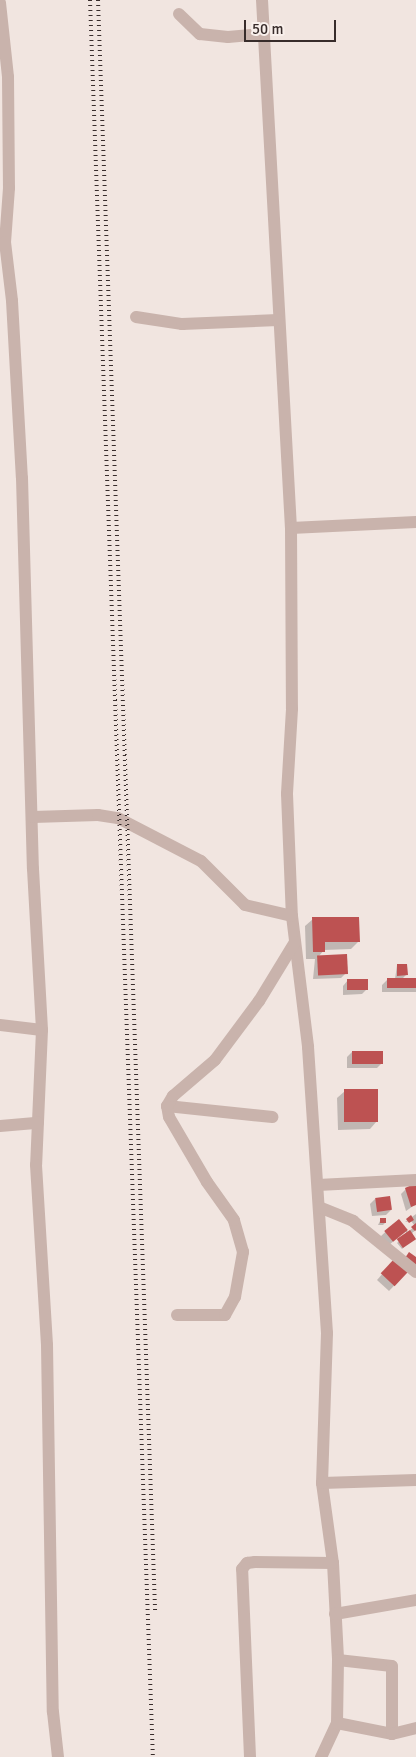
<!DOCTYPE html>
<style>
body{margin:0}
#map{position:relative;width:416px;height:1757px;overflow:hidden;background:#f1e5e0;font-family:Signika,sans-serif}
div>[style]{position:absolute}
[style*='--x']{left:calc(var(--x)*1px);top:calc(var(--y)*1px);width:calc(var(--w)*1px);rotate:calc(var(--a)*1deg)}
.shadow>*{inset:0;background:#0003}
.building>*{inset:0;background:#bd5252;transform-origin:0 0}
.minor>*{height:12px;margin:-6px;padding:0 6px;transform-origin:6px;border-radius:6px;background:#c9b3ac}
.rail>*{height:4px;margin-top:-2px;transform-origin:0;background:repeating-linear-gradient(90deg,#382c2b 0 1px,transparent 0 5px)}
span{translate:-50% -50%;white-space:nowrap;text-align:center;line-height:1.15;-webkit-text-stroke:5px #f9f0ec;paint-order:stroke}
.scale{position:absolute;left:244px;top:20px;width:92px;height:22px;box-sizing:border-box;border:2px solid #382c2b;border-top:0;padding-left:6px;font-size:15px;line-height:18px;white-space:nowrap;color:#382c2b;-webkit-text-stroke:4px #f9f0ec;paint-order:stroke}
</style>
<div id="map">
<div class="shadow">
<i style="clip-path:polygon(313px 919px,359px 941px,351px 949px,324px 950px,319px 956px,346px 973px,341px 978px,313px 979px,315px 959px,306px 959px,305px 926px)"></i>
<i style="clip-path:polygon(397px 965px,406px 975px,402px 979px,416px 979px,416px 992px,382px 992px,382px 985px,387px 980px,395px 979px)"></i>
<i style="clip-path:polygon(348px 980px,367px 989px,362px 994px,343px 995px,343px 986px)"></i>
<i style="clip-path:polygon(352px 1052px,382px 1063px,377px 1068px,347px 1068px,347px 1057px)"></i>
<i style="clip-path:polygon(345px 1091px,377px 1121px,370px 1129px,338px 1130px,337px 1098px)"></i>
<i style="clip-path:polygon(406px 1189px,416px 1199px,416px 1204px,406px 1211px,401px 1194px)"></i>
<i style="clip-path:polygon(375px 1199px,391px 1210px,386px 1215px,372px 1216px,370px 1204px)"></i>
<i style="clip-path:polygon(416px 1214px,416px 1230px,412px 1233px,415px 1238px,402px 1249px,397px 1243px,407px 1234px,405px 1231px,388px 1246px,380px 1237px,398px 1220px,408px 1232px,415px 1226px,411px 1221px,405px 1222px)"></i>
<i style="clip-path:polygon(381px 1219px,385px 1223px,383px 1225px,378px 1225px)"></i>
<i style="clip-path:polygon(390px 1265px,408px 1271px,389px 1291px,377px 1280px)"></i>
</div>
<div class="building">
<i style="clip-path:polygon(312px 917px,359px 917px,360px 942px,325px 942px,325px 952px,313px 952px)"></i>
<i style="left:347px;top:954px;width:20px;height:30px;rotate:87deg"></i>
<i style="clip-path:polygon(397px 964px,407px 964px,408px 975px,397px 976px)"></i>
<i style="left:387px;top:978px;width:29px;height:10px"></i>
<i style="left:347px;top:979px;width:21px;height:11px"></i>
<i style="left:352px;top:1051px;width:31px;height:13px"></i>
<i style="left:344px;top:1089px;width:34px;height:33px"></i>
<i style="clip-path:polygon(416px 1183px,416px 1205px,411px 1207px,405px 1188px)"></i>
<i style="left:390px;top:1196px;width:14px;height:15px;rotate:82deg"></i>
<i style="clip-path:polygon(411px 1215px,414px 1220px,409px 1223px,406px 1219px)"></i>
<i style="left:380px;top:1218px;width:6px;height:5px"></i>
<i style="left:399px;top:1219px;width:14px;height:19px;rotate:51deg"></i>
<i style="clip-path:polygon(416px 1223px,416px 1230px,415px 1231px,411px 1227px)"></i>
<i style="left:410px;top:1230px;width:11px;height:16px;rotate:56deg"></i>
<i style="clip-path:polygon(409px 1252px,416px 1257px,416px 1266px,405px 1258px)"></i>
<i style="left:395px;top:1258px;width:19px;height:21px;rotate:43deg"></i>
</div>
<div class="minor">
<i style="--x:262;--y:0;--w:529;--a:86.86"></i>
<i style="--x:291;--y:528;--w:181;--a:89.7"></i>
<i style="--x:292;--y:709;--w:85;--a:93.4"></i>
<i style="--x:287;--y:794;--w:122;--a:87.7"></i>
<i style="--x:292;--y:916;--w:132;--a:83"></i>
<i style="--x:308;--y:1047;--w:287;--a:86.2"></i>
<i style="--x:327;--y:1333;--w:150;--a:91.9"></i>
<i style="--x:322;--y:1483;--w:81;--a:82.2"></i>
<i style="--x:333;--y:1563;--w:97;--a:87"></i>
<i style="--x:338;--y:1660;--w:63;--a:90.9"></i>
<i style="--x:337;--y:1723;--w:38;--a:115"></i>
<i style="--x:0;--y:3;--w:74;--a:83.8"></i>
<i style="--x:8;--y:77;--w:111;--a:89.5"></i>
<i style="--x:9;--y:188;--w:54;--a:94.2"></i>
<i style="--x:5;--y:242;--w:59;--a:83.2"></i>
<i style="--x:12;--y:301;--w:177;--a:86.8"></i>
<i style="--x:22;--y:478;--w:391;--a:88.4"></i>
<i style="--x:33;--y:869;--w:161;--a:86.8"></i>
<i style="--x:42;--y:1030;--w:135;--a:92.5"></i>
<i style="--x:36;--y:1165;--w:180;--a:86.5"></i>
<i style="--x:47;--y:1345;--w:367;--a:89.1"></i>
<i style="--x:53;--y:1712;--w:45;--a:83.7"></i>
<i style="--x:179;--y:14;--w:29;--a:44"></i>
<i style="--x:200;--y:34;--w:28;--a:6"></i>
<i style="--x:228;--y:37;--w:36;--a:-5"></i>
<i style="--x:136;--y:317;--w:47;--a:8.7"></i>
<i style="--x:182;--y:324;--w:96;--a:-2.4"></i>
<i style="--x:291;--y:528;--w:125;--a:-2.7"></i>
<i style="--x:33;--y:817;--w:65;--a:-1.8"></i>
<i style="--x:98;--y:815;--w:20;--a:9"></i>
<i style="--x:118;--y:818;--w:93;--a:27.4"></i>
<i style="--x:201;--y:861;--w:62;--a:45"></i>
<i style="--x:245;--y:905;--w:48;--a:13.2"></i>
<i style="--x:0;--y:1025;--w:42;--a:6.8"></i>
<i style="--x:167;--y:1106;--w:106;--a:6"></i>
<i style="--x:0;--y:1126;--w:38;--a:-5"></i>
<i style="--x:318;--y:1185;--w:98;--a:-2.9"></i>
<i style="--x:319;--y:1207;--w:37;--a:22"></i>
<i style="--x:353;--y:1221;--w:81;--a:39"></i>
<i style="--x:177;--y:1315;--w:48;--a:0"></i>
<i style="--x:225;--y:1315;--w:21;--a:-61"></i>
<i style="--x:235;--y:1297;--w:46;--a:-79.9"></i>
<i style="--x:243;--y:1252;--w:33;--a:-106"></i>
<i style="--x:234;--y:1220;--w:47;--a:-125.4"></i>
<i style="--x:207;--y:1182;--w:75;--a:-120.3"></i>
<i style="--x:169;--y:1117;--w:11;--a:-100"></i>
<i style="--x:167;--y:1106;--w:12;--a:-59"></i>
<i style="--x:173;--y:1096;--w:55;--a:-40.6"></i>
<i style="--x:215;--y:1060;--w:74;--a:-53.3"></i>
<i style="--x:259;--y:1001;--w:69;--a:-58.6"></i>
<i style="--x:322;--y:1483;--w:94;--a:-1.8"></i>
<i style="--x:335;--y:1614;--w:82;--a:-9.8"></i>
<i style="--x:338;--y:1660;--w:54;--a:6.3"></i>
<i style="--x:392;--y:1666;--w:68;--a:90"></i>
<i style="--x:337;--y:1723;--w:56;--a:11.3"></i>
<i style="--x:392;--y:1734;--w:25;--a:-14"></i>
<i style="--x:250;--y:1757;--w:188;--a:-92.4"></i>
<i style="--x:242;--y:1569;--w:8;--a:-50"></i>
<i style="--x:247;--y:1563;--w:8;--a:-7"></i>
<i style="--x:255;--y:1562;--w:78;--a:0.7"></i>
</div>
<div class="rail">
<i style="--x:90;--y:0;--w:1758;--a:87.95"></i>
<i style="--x:98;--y:0;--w:1611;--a:87.97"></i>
</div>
<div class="scale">50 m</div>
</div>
